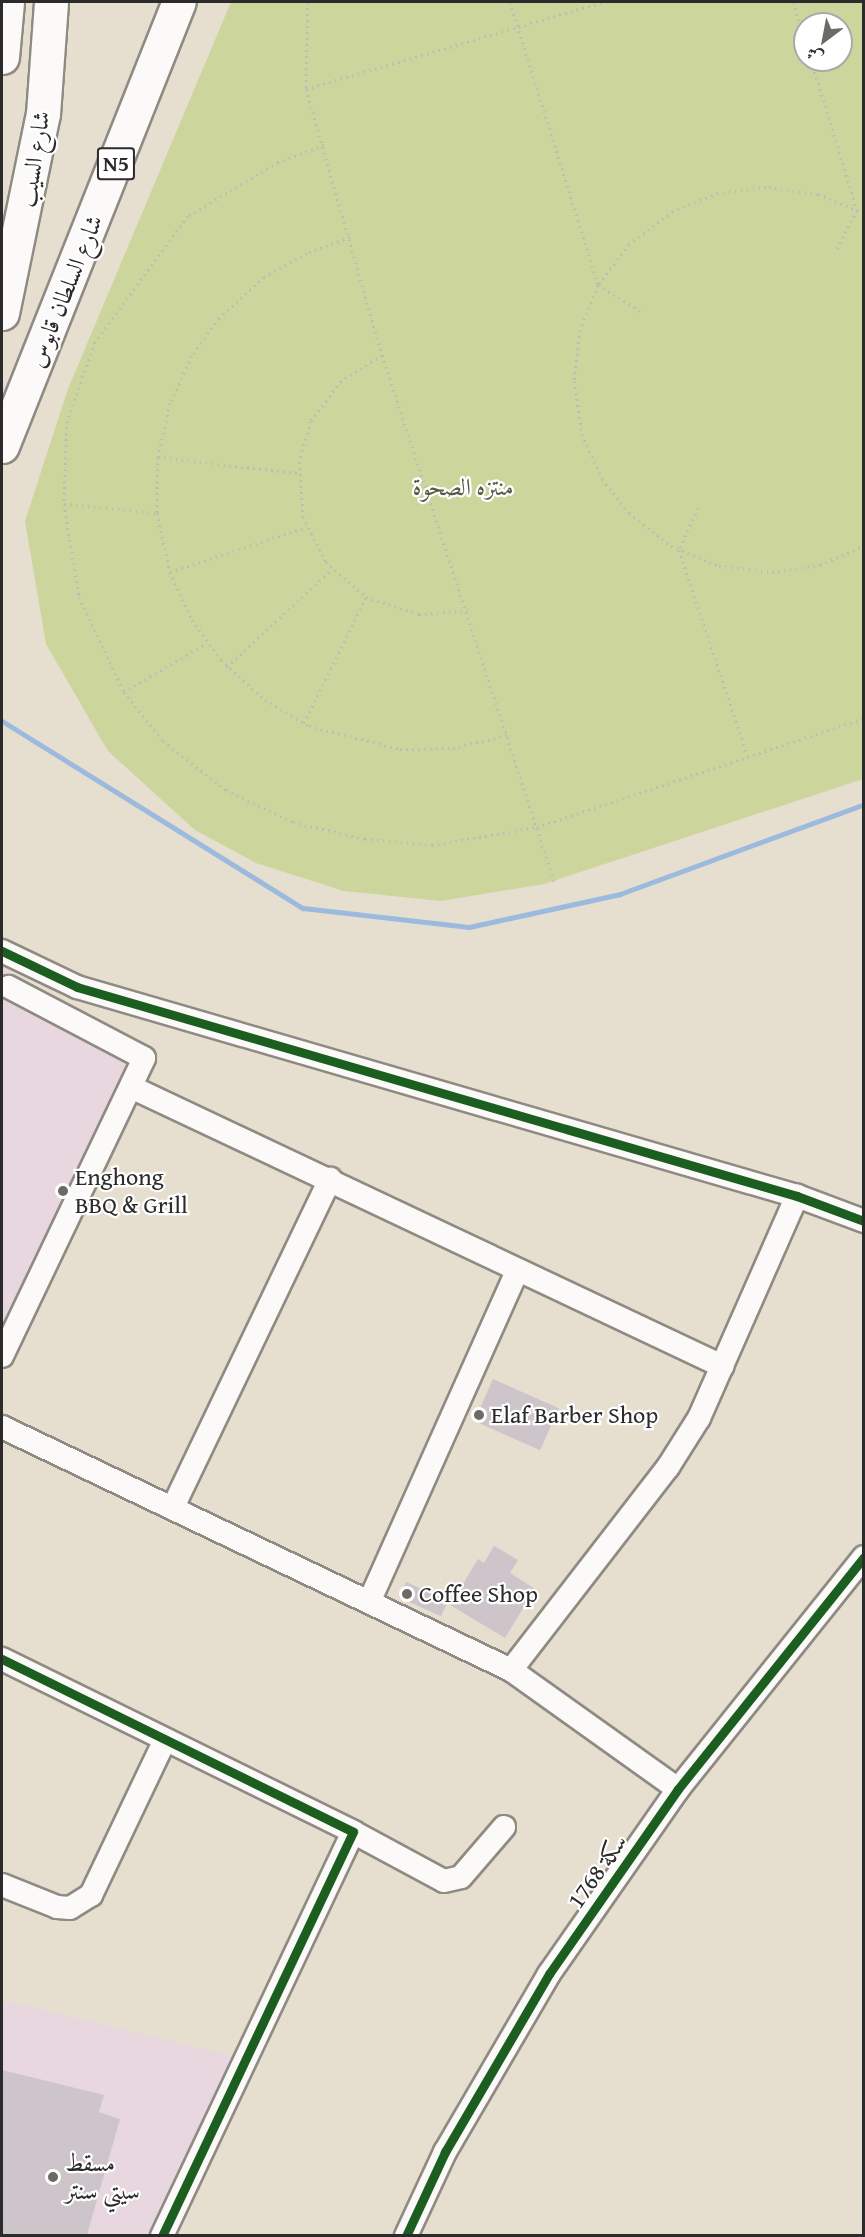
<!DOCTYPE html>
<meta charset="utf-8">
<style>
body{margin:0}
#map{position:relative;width:865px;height:2237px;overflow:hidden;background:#e6dece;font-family:"Gentium Book Plus",Amiri,serif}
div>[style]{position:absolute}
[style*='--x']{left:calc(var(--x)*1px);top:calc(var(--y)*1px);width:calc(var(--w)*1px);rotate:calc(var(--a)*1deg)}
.built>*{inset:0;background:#e8d7de}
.green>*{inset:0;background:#ccd59c}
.stream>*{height:5px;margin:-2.5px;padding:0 2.5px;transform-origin:2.5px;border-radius:2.5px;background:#9cbade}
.building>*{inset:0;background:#cec5ca;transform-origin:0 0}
.path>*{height:3px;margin-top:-1.5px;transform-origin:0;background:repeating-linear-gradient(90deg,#bcbbb8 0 1.5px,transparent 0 6px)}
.roads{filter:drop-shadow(2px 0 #8f8a82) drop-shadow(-2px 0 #8f8a82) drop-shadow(0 2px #8f8a82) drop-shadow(0 -2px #8f8a82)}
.minor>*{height:22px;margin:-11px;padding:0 11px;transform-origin:11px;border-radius:11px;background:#fbfaf8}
.highway>*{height:33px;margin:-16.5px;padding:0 16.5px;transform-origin:16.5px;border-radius:16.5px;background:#fbfaf8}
.cycleway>*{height:9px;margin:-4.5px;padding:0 4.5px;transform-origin:4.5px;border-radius:4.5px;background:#1b5e20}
.dots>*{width:16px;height:16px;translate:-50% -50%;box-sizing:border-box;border:3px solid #fff;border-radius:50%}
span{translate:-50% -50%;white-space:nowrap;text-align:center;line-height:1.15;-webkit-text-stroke:4.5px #fff;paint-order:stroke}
.shield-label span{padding:2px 4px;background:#fff;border:2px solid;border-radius:4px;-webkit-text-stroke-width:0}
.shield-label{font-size:22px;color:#2b2b2b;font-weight:700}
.street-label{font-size:24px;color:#2b2b2b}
.park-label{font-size:24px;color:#555c41}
.poi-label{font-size:24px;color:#2b2b2b}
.left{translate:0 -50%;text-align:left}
.frame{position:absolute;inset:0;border:3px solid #2b2b2b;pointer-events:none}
.north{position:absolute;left:793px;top:12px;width:60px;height:60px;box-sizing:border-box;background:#fff;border:2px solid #aaa;border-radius:50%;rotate:212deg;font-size:16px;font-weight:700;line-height:24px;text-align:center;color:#2b2b2b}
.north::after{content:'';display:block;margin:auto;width:21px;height:27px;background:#6c6a64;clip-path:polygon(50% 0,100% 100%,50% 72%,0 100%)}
</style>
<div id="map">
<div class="built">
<i style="clip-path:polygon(2px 951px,12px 958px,9px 987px,144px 1058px,2px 1356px)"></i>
<i style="clip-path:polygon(2px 2000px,247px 2060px,162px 2235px,2px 2236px)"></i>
</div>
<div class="green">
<i style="clip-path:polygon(evenodd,231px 2px,863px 2px,863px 779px,544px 884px,441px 901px,344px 891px,256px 863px,195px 830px,108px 751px,46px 644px,25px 521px,68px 389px,231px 2px,805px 24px,841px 24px,841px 60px,805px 60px,805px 24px)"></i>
</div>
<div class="stream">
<i style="--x:2;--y:721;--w:354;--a:31.9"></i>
<i style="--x:303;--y:908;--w:167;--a:6.5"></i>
<i style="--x:469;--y:927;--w:155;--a:-12.3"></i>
<i style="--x:620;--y:894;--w:260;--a:-20.2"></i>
</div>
<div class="building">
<i style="left:493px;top:1379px;width:72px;height:46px;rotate:24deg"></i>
<i style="clip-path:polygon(494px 1546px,518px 1560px,510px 1573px,535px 1589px,505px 1638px,450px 1605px,478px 1559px,484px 1563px)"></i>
<i style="left:406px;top:1582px;width:46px;height:17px;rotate:24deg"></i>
<i style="clip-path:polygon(2px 2070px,104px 2095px,99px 2112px,120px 2119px,87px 2235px,2px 2235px)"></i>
</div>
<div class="path">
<i style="--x:308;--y:2;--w:87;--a:91.3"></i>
<i style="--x:306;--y:89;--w:277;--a:74.1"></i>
<i style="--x:382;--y:355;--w:557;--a:71.89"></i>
<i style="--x:510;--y:2;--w:296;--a:72.7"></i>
<i style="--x:598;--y:285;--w:52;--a:31.5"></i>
<i style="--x:793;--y:2;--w:42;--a:73.3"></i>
<i style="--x:811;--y:60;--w:157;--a:73"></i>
<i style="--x:857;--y:210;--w:47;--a:117.6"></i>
<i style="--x:306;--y:89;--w:309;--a:-16.3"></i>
<i style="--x:324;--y:145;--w:49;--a:159.7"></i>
<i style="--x:278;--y:162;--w:105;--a:149"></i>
<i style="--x:188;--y:216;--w:157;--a:126.4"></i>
<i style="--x:95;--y:342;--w:84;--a:109.5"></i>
<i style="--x:67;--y:421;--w:83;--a:92.1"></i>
<i style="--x:64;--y:504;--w:94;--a:80.8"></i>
<i style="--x:79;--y:597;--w:105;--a:64.7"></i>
<i style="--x:124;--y:692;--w:63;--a:51.5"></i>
<i style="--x:163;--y:741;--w:80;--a:37.9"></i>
<i style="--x:226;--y:790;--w:74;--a:25.5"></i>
<i style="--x:293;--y:822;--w:74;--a:13.3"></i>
<i style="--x:365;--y:839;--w:67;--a:5.1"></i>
<i style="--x:432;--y:845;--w:107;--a:-9.7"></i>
<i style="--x:537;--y:827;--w:345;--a:-18.4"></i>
<i style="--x:864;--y:213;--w:50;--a:-157.6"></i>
<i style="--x:818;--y:194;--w:52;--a:-172.3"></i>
<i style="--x:766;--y:187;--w:48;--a:172.9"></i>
<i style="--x:718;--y:193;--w:48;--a:158.2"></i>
<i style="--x:673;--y:211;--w:55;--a:143.1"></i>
<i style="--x:629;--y:244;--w:51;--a:127.1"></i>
<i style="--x:598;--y:285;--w:48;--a:111.8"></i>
<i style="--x:580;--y:330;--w:51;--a:96.7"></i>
<i style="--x:574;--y:381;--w:54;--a:81.4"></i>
<i style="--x:582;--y:434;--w:49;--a:66"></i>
<i style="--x:602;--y:479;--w:43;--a:51.5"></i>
<i style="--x:629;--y:513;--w:53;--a:38.2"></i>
<i style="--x:671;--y:546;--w:52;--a:22.6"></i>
<i style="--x:719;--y:566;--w:53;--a:6.5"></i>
<i style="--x:772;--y:572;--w:49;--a:-8.3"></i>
<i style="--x:820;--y:565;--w:48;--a:-23.4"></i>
<i style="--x:350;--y:237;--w:46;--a:159.6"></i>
<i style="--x:307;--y:253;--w:49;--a:150.8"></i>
<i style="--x:264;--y:277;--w:61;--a:137.7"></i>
<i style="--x:219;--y:318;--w:47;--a:125.4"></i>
<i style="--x:192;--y:356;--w:52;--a:115.1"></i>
<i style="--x:170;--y:403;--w:55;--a:102.5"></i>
<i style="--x:158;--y:457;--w:56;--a:91"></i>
<i style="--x:157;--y:513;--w:60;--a:77.6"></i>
<i style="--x:170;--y:572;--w:53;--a:65.4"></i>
<i style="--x:192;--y:620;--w:49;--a:54.1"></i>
<i style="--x:221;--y:660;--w:59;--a:42.3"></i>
<i style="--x:265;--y:700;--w:51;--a:30.6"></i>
<i style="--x:309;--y:726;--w:94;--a:14.2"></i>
<i style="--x:400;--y:749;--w:53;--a:-1.1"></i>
<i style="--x:453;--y:748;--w:56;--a:-13.5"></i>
<i style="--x:382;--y:355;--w:49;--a:147.6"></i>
<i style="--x:341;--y:381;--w:50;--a:126.9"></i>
<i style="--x:311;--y:421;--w:43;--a:106.3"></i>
<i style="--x:299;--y:462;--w:55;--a:85.8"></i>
<i style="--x:303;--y:517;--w:51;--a:62.9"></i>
<i style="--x:326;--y:562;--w:53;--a:41.2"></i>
<i style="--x:366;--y:597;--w:56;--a:17.8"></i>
<i style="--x:419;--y:614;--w:50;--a:-4.6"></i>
<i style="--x:158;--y:457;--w:141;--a:6.5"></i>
<i style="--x:64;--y:504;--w:93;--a:5.5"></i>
<i style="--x:698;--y:508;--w:46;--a:114.3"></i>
<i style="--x:679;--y:550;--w:216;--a:71.6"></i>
<i style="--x:170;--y:572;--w:144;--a:-18.2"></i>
<i style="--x:227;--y:667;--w:144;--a:-43"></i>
<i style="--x:124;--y:692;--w:96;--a:-30.6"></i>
<i style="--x:304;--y:723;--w:140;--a:-63.8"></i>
</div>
<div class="roads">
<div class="minor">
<i style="--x:2;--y:951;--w:83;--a:25.6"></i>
<i style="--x:77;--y:987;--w:750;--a:16.19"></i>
<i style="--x:797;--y:1196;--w:72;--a:20.5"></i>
<i style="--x:131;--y:1087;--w:654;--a:25.27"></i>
<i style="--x:2;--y:1356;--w:330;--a:-64.5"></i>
<i style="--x:144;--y:1058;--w:153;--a:-152.3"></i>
<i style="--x:2;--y:1427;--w:564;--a:25.52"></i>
<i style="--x:511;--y:1670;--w:205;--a:35.5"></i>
<i style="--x:173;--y:1507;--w:364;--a:-64.4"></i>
<i style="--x:370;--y:1600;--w:357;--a:-65.9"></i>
<i style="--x:2;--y:1659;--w:391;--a:26.2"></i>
<i style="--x:353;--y:1832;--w:447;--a:115.3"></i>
<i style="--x:511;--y:1670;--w:257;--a:-52.3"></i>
<i style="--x:668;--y:1467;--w:58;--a:-57.7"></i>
<i style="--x:699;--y:1418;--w:243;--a:-66.2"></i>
<i style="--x:353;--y:1832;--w:103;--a:28.3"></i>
<i style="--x:444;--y:1881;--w:17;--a:-13"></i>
<i style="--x:461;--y:1877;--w:66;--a:-49.3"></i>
<i style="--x:2;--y:1885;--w:59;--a:21.8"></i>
<i style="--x:57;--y:1907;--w:13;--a:4"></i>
<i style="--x:70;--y:1908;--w:25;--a:-32"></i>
<i style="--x:91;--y:1895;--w:172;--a:-64.5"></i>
<i style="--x:406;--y:2236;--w:93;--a:-65.1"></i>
<i style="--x:445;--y:2152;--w:206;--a:-59.7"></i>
<i style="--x:549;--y:1974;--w:226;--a:-55.1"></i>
<i style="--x:678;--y:1789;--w:297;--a:-51.3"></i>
</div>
<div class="highway">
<i style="--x:2;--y:57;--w:55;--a:-84.8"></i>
<i style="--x:2;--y:313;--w:203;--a:-78.4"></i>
<i style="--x:43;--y:114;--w:112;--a:-85.9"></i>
<i style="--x:2;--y:446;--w:478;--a:-68.3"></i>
</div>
</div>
<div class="cycleway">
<i style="--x:2;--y:951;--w:83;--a:25.6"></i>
<i style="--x:77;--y:987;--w:750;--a:16.19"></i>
<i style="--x:797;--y:1196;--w:72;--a:20.5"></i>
<i style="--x:2;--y:1659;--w:391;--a:26.2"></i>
<i style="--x:353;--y:1832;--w:447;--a:115.3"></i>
<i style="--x:406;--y:2236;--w:93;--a:-65.1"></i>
<i style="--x:445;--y:2152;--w:206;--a:-59.7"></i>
<i style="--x:549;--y:1974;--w:226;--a:-55.1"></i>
<i style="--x:678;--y:1789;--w:297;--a:-51.3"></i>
</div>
<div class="dots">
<i style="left:63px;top:1191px;background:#6c6a64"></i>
<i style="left:479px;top:1415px;background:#6c6a64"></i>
<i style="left:407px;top:1594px;background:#6c6a64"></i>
<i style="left:53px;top:2177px;background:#6c6a64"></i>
</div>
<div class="shield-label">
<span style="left:116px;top:164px">N5</span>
</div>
<div class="street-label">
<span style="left:34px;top:159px;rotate:-81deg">شارع السيب</span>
<span style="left:65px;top:291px;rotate:-68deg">شارع السلطان قابوس</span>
<span style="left:597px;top:1871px;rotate:-55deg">سكة 1768</span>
</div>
<div class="park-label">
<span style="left:463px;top:487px">منتزه الصحوة</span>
</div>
<div class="poi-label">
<span class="left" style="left:75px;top:1191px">Enghong<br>BBQ &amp; Grill</span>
<span class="left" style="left:491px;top:1415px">Elaf Barber Shop</span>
<span class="left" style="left:419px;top:1594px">Coffee Shop</span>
<span class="left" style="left:65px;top:2177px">مسقط<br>سيتي سنتر</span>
</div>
<div class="frame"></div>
<div class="north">ش</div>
</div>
